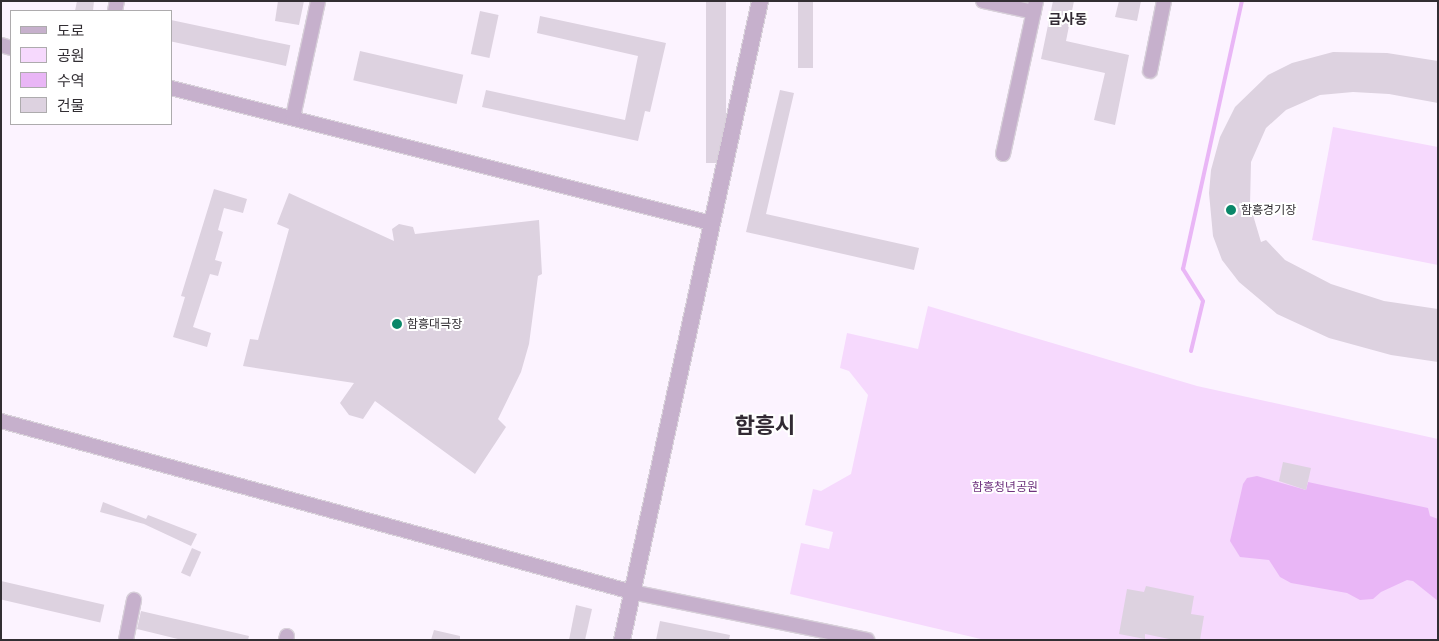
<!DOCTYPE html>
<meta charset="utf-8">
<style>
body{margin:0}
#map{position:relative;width:1439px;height:641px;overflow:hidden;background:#fcf3ff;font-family:"Noto Sans","Noto Sans KR",sans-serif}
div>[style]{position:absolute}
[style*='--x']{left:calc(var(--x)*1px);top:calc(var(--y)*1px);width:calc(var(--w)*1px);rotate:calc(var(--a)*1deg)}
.green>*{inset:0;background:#f6d9fd}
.water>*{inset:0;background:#e9b6f6}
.stream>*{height:4px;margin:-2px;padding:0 2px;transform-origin:2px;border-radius:2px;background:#e9b6f6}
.building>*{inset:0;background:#ddd2e0;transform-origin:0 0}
.roads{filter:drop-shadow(1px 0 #d8d0da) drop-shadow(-1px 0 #d8d0da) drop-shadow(0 1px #d8d0da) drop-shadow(0 -1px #d8d0da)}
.minor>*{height:14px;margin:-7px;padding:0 7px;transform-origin:7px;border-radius:7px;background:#c6b0cc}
.tertiary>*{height:16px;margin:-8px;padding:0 8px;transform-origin:8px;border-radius:8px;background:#c6b0cc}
.dots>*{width:14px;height:14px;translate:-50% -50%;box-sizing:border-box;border:2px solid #fff;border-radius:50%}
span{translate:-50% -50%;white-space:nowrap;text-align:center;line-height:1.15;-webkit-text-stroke:4px #fff;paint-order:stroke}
.poi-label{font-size:12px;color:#322e33}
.left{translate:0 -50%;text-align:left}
.park-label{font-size:12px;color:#6f337e}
.neighbourhood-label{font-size:14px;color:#322a34;font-weight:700}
.town-label{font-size:22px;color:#322a34;font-weight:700}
.frame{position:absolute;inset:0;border:2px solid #322e33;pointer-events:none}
.legend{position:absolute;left:10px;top:10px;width:162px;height:115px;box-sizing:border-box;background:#fff;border:1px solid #adabad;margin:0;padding:6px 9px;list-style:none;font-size:15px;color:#322e33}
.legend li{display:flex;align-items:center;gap:10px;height:25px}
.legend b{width:25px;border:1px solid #adabad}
</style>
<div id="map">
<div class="green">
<i style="clip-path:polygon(1333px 127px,1438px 147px,1438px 265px,1312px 240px)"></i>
<i style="clip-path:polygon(928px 306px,1197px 386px,1438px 439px,1438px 640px,985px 640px,790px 594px,801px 543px,829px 549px,833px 532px,805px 525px,813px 489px,821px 491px,851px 474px,868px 395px,849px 371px,840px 368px,847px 333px,918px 349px)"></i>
</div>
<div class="water">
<i style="clip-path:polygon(1257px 476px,1306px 490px,1308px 482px,1428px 508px,1430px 516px,1438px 519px,1438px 601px,1413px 581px,1407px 580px,1381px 592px,1373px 599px,1360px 600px,1347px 593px,1291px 583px,1280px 577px,1269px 560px,1240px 557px,1230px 541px,1243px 484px,1247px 478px)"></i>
</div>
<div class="stream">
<i style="--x:1191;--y:351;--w:51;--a:-76.5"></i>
<i style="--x:1203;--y:301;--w:38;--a:-122"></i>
<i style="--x:1183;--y:269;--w:274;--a:-77.6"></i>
</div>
<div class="building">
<i style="clip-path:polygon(77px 1px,94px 1px,93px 11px,75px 11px)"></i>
<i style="clip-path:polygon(278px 1px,304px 1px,299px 25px,275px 21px)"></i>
<i style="left:706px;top:1px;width:20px;height:162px"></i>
<i style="left:798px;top:1px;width:15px;height:67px"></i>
<i style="clip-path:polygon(1053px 1px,1074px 1px,1066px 41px,1129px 55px,1115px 125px,1094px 120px,1105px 73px,1041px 59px)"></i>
<i style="clip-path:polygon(1119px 1px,1141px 1px,1137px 21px,1115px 17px)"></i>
<i style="left:480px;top:11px;width:19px;height:44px;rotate:12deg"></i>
<i style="clip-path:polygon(540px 16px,666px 43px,650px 112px,645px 111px,638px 141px,482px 107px,486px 90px,625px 120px,638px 56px,537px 33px)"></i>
<i style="left:171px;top:20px;width:122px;height:21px;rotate:12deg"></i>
<i style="left:360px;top:51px;width:106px;height:30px;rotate:13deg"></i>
<i style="clip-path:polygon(1333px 52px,1387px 53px,1438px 61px,1438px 103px,1389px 94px,1353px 92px,1320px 95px,1286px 110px,1266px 128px,1251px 162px,1250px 205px,1261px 242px,1266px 240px,1285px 260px,1331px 284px,1384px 301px,1438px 309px,1438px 362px,1391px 355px,1329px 338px,1277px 314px,1239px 282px,1222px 260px,1213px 236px,1209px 193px,1211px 170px,1220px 137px,1235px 107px,1268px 75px,1292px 63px)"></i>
<i style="clip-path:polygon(780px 90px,794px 93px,766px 214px,919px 248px,914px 270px,746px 232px)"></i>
<i style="clip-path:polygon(214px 189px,247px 199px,243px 213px,224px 208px,218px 230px,223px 232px,215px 260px,222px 262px,218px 276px,210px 274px,193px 327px,211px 333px,207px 347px,173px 337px,185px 297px,181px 296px)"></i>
<i style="clip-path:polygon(289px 193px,394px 241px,392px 229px,399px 224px,413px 227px,415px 234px,539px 220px,542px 274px,538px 276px,529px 344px,521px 372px,498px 419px,506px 427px,475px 474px,375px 401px,363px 419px,349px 415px,340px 403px,354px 383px,243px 366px,250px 339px,258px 340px,289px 229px,277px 224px)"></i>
<i style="clip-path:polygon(1283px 462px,1311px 468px,1306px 490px,1279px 481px)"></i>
<i style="clip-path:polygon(103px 502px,146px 519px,148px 515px,197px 534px,191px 546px,144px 524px,100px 512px)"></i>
<i style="left:192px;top:548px;width:10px;height:27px;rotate:24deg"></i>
<i style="left:1px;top:581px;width:106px;height:18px;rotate:13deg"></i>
<i style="clip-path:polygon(1146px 586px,1194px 596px,1191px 614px,1204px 616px,1200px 640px,1174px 640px,1145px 634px,1145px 639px,1119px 634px,1127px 589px,1144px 592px)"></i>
<i style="clip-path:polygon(576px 605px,592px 609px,585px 640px,569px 640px)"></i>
<i style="clip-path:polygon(141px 611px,249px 636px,248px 640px,182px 640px,137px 629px)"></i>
<i style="clip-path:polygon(660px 621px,730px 635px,729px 640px,656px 640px)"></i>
<i style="clip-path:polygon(434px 630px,460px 636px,460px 640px,431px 640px)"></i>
</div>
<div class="roads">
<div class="minor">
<i style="--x:983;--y:1;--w:52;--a:12.2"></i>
<i style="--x:115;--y:11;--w:10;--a:-79"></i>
<i style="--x:1;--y:45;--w:10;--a:17"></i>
<i style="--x:1150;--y:71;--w:71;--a:-78.7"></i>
<i style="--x:171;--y:88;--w:557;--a:14.04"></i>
<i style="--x:293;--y:117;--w:119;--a:-77.8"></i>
<i style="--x:1003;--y:154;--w:157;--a:-77.8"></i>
<i style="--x:1;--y:421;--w:654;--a:15.16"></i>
<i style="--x:632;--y:592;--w:240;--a:11.5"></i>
<i style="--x:126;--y:640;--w:41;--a:-78.7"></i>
<i style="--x:286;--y:640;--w:4;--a:-76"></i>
</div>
<div class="tertiary">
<i style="--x:622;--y:640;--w:654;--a:-77.81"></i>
</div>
</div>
<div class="dots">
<i style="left:1231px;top:210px;background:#0a8769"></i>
<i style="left:397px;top:324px;background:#0a8769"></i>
</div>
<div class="poi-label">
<span class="left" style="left:1241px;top:210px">함흥경기장</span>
<span class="left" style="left:407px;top:324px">함흥대극장</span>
</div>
<div class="park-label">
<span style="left:1005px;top:487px">함흥청년공원</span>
</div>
<div class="neighbourhood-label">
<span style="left:1068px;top:19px">금사동</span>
</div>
<div class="town-label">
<span style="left:765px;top:425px">함흥시</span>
</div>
<div class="frame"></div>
<ul class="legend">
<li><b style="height:6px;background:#c6b0cc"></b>도로</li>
<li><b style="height:14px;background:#f6d9fd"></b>공원</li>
<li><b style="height:14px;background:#e9b6f6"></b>수역</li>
<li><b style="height:14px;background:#ddd2e0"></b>건물</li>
</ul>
</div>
